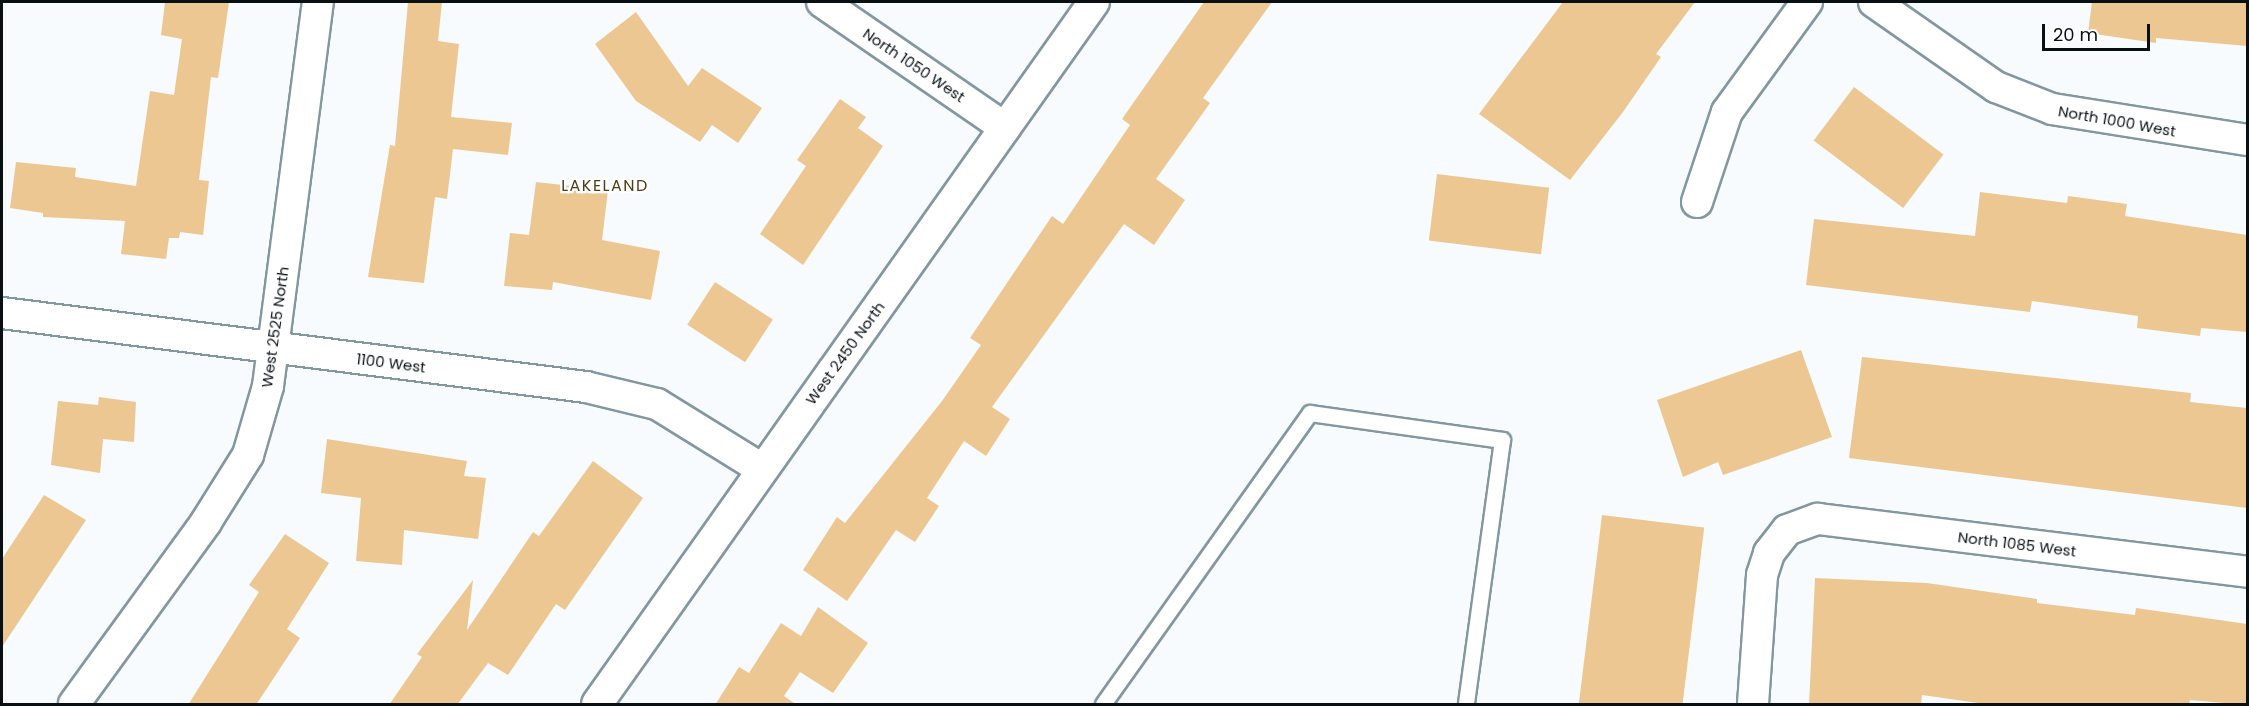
<!DOCTYPE html>
<style>
body{margin:0}
#map{position:relative;width:2249px;height:706px;overflow:hidden;background:#f7fbfd;font-family:Poppins,sans-serif}
div>[style]{position:absolute}
[style*='--x']{left:calc(var(--x)*1px);top:calc(var(--y)*1px);width:calc(var(--w)*1px);rotate:calc(var(--a)*1deg)}
.building>*{inset:0;background:#edc792;transform-origin:0 0}
.roads{filter:drop-shadow(2px 0 #8397a1) drop-shadow(-2px 0 #8397a1) drop-shadow(0 2px #8397a1) drop-shadow(0 -2px #8397a1)}
.service>*{height:15px;margin:-7.5px;padding:0 7.5px;transform-origin:7.5px;border-radius:7.5px;background:#fff}
.minor>*{height:30px;margin:-15px;padding:0 15px;transform-origin:15px;border-radius:15px;background:#fff}
span{translate:-50% -50%;white-space:nowrap;text-align:center;line-height:1.15;-webkit-text-stroke:4.5px #fff;paint-order:stroke}
.street-label{font-size:15px;color:#091014}
.neighbourhood-label{font-size:16px;color:#513a16;letter-spacing:1.5px}
.frame{position:absolute;inset:0;border:3px solid #091014;pointer-events:none}
.scale{position:absolute;left:2042px;top:24px;width:108px;height:27px;box-sizing:border-box;border:3px solid #091014;border-top:0;padding-left:8px;font-size:18px;line-height:21px;white-space:nowrap;color:#091014;-webkit-text-stroke:4px #fff;paint-order:stroke}
</style>
<div id="map">
<div class="building">
<i style="clip-path:polygon(165px 2px,229px 2px,218px 78px,211px 77px,199px 180px,209px 181px,203px 235px,180px 232px,179px 238px,169px 238px,166px 259px,121px 254px,125px 221px,43px 217px,43px 213px,10px 208px,16px 162px,76px 168px,75px 177px,136px 186px,150px 91px,174px 95px,182px 39px,161px 35px)"></i>
<i style="clip-path:polygon(408px 2px,442px 2px,438px 41px,459px 44px,451px 117px,512px 123px,508px 155px,453px 149px,447px 199px,435px 197px,424px 283px,368px 277px,390px 145px,395px 146px)"></i>
<i style="clip-path:polygon(1204px 2px,1272px 2px,1203px 98px,1210px 103px,1156px 179px,1185px 200px,1154px 245px,1124px 224px,992px 407px,1010px 419px,986px 456px,964px 441px,927px 498px,939px 506px,915px 542px,896px 530px,847px 601px,803px 570px,837px 517px,845px 523px,942px 401px,981px 345px,970px 338px,1052px 216px,1063px 224px,1130px 125px,1122px 119px)"></i>
<i style="clip-path:polygon(1563px 2px,1695px 2px,1656px 54px,1661px 57px,1623px 112px,1570px 180px,1479px 114px)"></i>
<i style="clip-path:polygon(2092px 2px,2247px 2px,2247px 46px,2156px 38px,2156px 43px,2088px 33px)"></i>
<i style="clip-path:polygon(636px 12px,688px 86px,702px 68px,762px 108px,738px 143px,712px 125px,700px 142px,636px 101px,595px 44px)"></i>
<i style="left:1854px;top:87px;width:112px;height:67px;rotate:37deg"></i>
<i style="clip-path:polygon(840px 99px,866px 117px,858px 128px,883px 146px,803px 265px,760px 234px,806px 166px,797px 160px)"></i>
<i style="left:1437px;top:174px;width:113px;height:67px;rotate:7deg"></i>
<i style="clip-path:polygon(536px 182px,608px 190px,602px 240px,660px 251px,651px 300px,553px 282px,552px 290px,504px 286px,510px 233px,529px 235px)"></i>
<i style="clip-path:polygon(1980px 192px,2067px 203px,2068px 196px,2127px 204px,2125px 216px,2247px 235px,2247px 332px,2201px 328px,2200px 336px,2137px 328px,2138px 316px,2032px 301px,2030px 312px,1806px 285px,1814px 219px,1975px 236px)"></i>
<i style="left:715px;top:282px;width:69px;height:51px;rotate:33deg"></i>
<i style="clip-path:polygon(1801px 350px,1832px 437px,1723px 475px,1718px 462px,1683px 477px,1657px 400px)"></i>
<i style="clip-path:polygon(1862px 357px,2191px 393px,2190px 402px,2247px 408px,2247px 508px,1849px 458px)"></i>
<i style="clip-path:polygon(99px 397px,136px 402px,134px 442px,103px 439px,100px 473px,51px 465px,58px 401px,98px 405px)"></i>
<i style="clip-path:polygon(327px 439px,467px 461px,464px 476px,486px 478px,478px 539px,404px 530px,402px 565px,356px 561px,361px 498px,321px 493px)"></i>
<i style="clip-path:polygon(593px 461px,643px 498px,565px 610px,556px 604px,508px 675px,488px 663px,457px 705px,389px 705px,422px 657px,417px 654px,473px 580px,467px 630px,533px 532px,539px 536px)"></i>
<i style="clip-path:polygon(44px 495px,86px 520px,2px 647px,2px 559px)"></i>
<i style="left:1602px;top:515px;width:103px;height:191px;rotate:7deg"></i>
<i style="clip-path:polygon(285px 534px,329px 563px,287px 629px,300px 638px,256px 705px,188px 705px,259px 592px,249px 585px)"></i>
<i style="clip-path:polygon(1815px 578px,1927px 583px,2037px 599px,2037px 603px,2135px 615px,2136px 608px,2247px 624px,2247px 705px,2190px 700px,2189px 705px,1992px 705px,1922px 695px,1921px 705px,1809px 705px)"></i>
<i style="clip-path:polygon(818px 607px,868px 643px,833px 693px,800px 672px,784px 696px,797px 705px,715px 705px,739px 667px,749px 673px,781px 623px,801px 636px)"></i>
</div>
<div class="roads">
<div class="service">
<i style="--x:1103;--y:704;--w:357;--a:-54.6"></i>
<i style="--x:1310;--y:413;--w:194;--a:8"></i>
<i style="--x:1502;--y:440;--w:266;--a:97.8"></i>
</div>
<div class="minor">
<i style="--x:822;--y:2;--w:222;--a:34.5"></i>
<i style="--x:1874;--y:2;--w:149;--a:34.9"></i>
<i style="--x:1996;--y:87;--w:60;--a:21.4"></i>
<i style="--x:2052;--y:109;--w:198;--a:9"></i>
<i style="--x:1697;--y:202;--w:95;--a:-71.6"></i>
<i style="--x:1727;--y:112;--w:136;--a:-54"></i>
<i style="--x:2;--y:313;--w:589;--a:7.22"></i>
<i style="--x:586;--y:387;--w:73;--a:13.5"></i>
<i style="--x:657;--y:404;--w:123;--a:31.8"></i>
<i style="--x:74;--y:704;--w:225;--a:-54"></i>
<i style="--x:206;--y:522;--w:79;--a:-57.9"></i>
<i style="--x:248;--y:455;--w:72;--a:-73.8"></i>
<i style="--x:268;--y:386;--w:387;--a:-82.6"></i>
<i style="--x:597;--y:704;--w:860;--a:-54.7"></i>
<i style="--x:1753;--y:704;--w:129;--a:-86"></i>
<i style="--x:1762;--y:575;--w:23;--a:-72"></i>
<i style="--x:1769;--y:553;--w:29;--a:-52"></i>
<i style="--x:1787;--y:530;--w:33;--a:-20"></i>
<i style="--x:1818;--y:519;--w:433;--a:7"></i>
</div>
</div>
<div class="street-label">
<span style="left:914px;top:65px;rotate:34deg">North 1050 West</span>
<span style="left:2117px;top:121px;rotate:10deg">North 1000 West</span>
<span style="left:275px;top:327px;rotate:-82deg">West 2525 North</span>
<span style="left:845px;top:353px;rotate:-54deg">West 2450 North</span>
<span style="left:391px;top:363px;rotate:7deg">1100 West</span>
<span style="left:2017px;top:544px;rotate:7deg">North 1085 West</span>
</div>
<div class="neighbourhood-label">
<span style="left:605px;top:186px">LAKELAND</span>
</div>
<div class="frame"></div>
<div class="scale">20 m</div>
</div>
